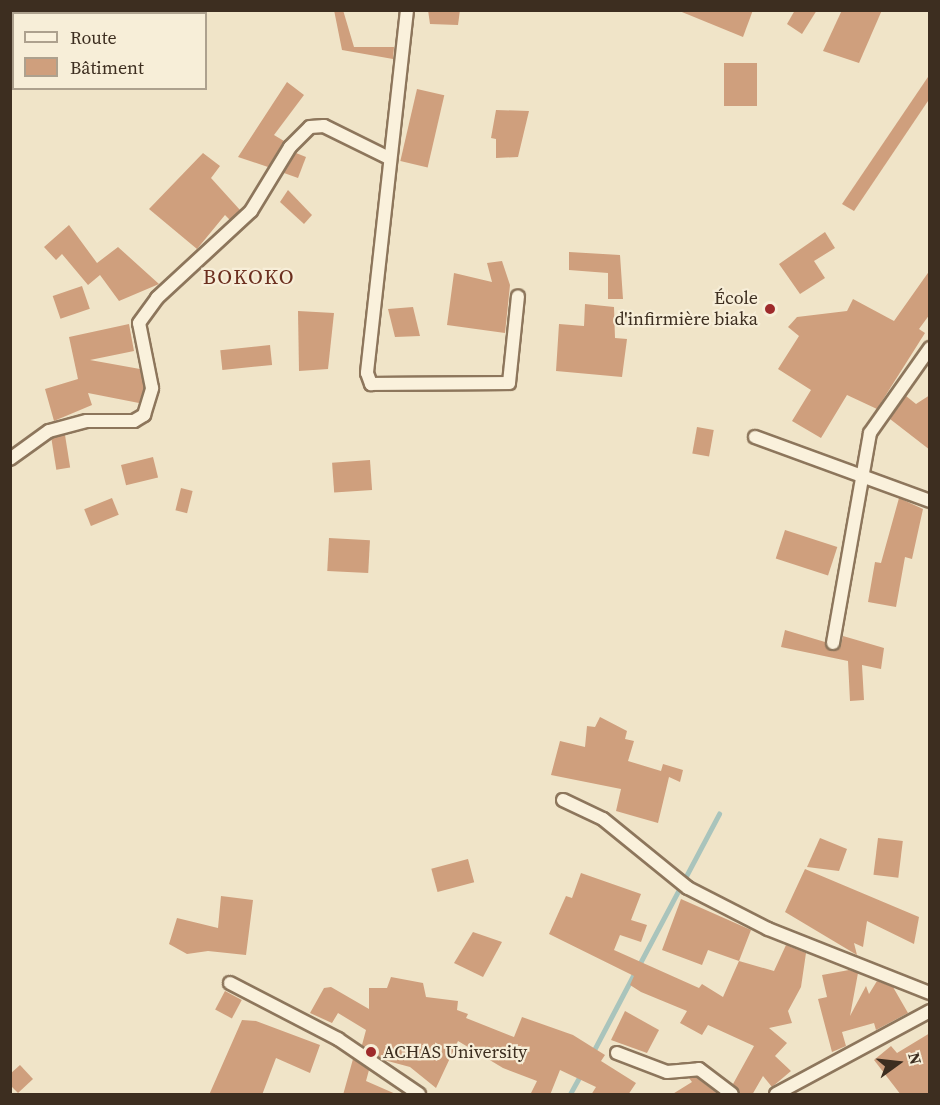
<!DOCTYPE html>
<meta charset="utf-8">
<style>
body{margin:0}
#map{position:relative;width:940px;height:1105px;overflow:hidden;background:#f0e4c8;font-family:"Source Serif 4",serif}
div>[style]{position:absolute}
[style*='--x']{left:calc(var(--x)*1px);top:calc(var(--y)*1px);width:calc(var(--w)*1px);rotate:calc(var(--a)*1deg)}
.stream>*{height:4.5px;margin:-2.25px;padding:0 2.25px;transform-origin:2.25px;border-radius:2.25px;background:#a9c4bc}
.building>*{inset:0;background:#cf9f7d;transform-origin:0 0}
.roads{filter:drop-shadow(2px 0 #8d765c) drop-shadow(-2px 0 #8d765c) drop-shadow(0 2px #8d765c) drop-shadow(0 -2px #8d765c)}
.street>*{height:12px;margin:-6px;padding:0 6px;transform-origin:6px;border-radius:6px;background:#faf1dc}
.dots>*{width:16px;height:16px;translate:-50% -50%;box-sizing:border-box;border:3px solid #f7eed8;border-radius:50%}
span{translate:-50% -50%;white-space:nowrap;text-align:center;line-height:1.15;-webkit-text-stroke:4.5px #f7eed8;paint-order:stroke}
.poi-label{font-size:18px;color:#3d2e20}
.right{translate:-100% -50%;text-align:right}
.left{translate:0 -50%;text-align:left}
.quarter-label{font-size:21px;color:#6b2e1e;letter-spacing:1.5px}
.frame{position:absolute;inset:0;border:12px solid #3d2e20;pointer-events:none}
.legend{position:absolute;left:12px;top:12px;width:195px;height:78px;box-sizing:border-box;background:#f7eed8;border:2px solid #ada18e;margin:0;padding:8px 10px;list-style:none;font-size:18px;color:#3d2e20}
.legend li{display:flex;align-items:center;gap:12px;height:30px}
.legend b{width:30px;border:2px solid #ada18e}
.north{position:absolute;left:868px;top:1033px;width:60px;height:60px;-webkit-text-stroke:4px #f7eed8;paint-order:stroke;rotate:75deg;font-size:16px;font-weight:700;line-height:24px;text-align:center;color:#3d2e20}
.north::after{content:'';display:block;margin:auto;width:21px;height:27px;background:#3d2e20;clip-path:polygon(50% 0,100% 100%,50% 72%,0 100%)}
</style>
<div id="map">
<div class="stream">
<i style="--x:639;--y:965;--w:171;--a:-62.1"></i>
<i style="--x:593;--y:1052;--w:90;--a:-62.3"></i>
<i style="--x:570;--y:1094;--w:21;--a:-61"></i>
</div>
<div class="building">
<i style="clip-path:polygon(334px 10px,343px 10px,354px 47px,394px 47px,393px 59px,342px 50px)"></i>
<i style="clip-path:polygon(428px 10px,460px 10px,458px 25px,430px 24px)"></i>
<i style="clip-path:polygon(677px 10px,753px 10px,743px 37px)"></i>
<i style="clip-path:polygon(795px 10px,817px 10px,802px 34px,787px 24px)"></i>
<i style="clip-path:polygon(842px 10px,882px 10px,859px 63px,823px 51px)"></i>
<i style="left:724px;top:63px;width:33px;height:43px"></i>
<i style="clip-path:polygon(930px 74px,930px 98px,854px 211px,842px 204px)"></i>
<i style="clip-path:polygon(287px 82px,304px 95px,274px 135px,284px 141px,268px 167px,238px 157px)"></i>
<i style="left:417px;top:89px;width:28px;height:74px;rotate:13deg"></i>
<i style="clip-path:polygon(496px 110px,529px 111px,518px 157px,496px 158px,496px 139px,491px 138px)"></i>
<i style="clip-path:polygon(203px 153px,220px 166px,211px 178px,240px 210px,230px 220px,225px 215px,197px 249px,149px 209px)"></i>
<i style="clip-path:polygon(296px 153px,306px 157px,298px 178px,284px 173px)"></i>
<i style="clip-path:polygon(288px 190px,312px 215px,304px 224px,280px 202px)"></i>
<i style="clip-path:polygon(69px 225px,97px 263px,118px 247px,159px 284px,119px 301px,100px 275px,88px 285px,62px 254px,56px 260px,44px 247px)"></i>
<i style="clip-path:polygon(825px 232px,835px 248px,814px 261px,825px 278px,800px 294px,779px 264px)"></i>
<i style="clip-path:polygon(569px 252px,620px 255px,623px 299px,608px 299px,608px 273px,569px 270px)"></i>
<i style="clip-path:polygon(502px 261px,510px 285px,505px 333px,447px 325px,454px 273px,492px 282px,487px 263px)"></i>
<i style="clip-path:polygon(930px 270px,930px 314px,919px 329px,925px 333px,877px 409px,847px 395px,821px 438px,792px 421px,811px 390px,778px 369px,799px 336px,788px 327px,797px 317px,847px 311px,853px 299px,894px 321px)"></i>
<i style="left:82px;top:286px;width:24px;height:31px;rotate:71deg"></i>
<i style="clip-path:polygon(585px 304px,614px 307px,615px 338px,627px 339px,622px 377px,556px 371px,559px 324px,584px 326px)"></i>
<i style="clip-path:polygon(413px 307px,420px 336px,395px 337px,388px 309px)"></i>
<i style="clip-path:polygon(298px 311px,334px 313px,328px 369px,299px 371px)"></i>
<i style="clip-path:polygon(129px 324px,134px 351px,90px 360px,140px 369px,144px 388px,139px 403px,88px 393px,92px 405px,54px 421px,45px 389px,78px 379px,69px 337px)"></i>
<i style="left:270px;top:345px;width:20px;height:50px;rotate:84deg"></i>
<i style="clip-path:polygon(930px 395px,930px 450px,890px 419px,906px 396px,916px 404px)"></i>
<i style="left:697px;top:427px;width:17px;height:27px;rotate:10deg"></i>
<i style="left:65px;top:435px;width:33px;height:14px;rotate:81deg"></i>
<i style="left:153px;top:457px;width:21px;height:33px;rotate:76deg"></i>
<i style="left:370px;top:460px;width:30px;height:38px;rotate:86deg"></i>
<i style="left:181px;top:488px;width:12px;height:23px;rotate:14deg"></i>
<i style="left:112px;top:498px;width:18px;height:30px;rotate:68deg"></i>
<i style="clip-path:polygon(899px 498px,923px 509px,912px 559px,905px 557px,896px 607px,868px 602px,875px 562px,881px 563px)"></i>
<i style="left:785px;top:530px;width:55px;height:30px;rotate:18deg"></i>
<i style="left:329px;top:538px;width:41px;height:33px;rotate:3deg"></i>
<i style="clip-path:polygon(785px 630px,825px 642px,831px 651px,840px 648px,843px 636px,884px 648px,881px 669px,862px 665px,864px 700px,850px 701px,848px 661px,781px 647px)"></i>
<i style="clip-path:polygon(600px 717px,627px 731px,625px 739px,634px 741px,628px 761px,661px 771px,663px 764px,683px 770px,680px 782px,669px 777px,658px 823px,616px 811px,621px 789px,551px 775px,560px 741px,585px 747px,587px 726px,595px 727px)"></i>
<i style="clip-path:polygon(820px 838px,847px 849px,839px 871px,807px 867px)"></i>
<i style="left:878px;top:838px;width:25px;height:37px;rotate:7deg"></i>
<i style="left:468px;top:859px;width:24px;height:38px;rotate:75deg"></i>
<i style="clip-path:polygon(805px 869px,919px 917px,914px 944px,867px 921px,863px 947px,854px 943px,857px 955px,785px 912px)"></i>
<i style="clip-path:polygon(581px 873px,641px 894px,631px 920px,647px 925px,641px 942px,620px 935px,614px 950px,699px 988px,702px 984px,723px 997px,739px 961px,774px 971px,786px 945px,806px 953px,801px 987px,788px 1011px,792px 1023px,769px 1028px,787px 1043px,775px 1056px,791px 1071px,772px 1087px,763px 1076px,752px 1095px,740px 1095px,733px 1084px,754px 1046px,708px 1025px,702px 1035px,680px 1023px,687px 1011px,641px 992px,630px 985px,634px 976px,549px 934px,566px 896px,572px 898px)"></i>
<i style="clip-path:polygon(221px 896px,253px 900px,246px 955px,208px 951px,187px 954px,169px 944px,177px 918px,218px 928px)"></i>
<i style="clip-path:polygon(681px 899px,751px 930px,739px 961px,708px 950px,702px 965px,662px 950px)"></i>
<i style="clip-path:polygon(473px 932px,502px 942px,483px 977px,454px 963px)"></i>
<i style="clip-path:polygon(849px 970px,858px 973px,850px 1016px,866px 986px,869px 994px,877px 981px,893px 987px,908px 1013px,876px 1030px,874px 1023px,842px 1032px,846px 1046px,832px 1052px,818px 999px,827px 997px,822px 975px)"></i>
<i style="clip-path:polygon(391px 977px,423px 983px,426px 997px,458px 1001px,457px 1010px,468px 1014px,466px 1018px,514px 1037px,522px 1017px,573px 1035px,605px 1055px,601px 1061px,636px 1083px,628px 1095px,591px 1095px,596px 1087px,560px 1070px,550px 1095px,530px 1095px,537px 1081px,503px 1068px,458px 1041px,436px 1088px,410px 1067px,384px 1060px,362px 1045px,366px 1030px,338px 1013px,332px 1023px,310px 1013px,324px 988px,331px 987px,369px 1009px,369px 988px,387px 988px)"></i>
<i style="left:225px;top:991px;width:19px;height:21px;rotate:28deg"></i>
<i style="clip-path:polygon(625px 1011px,659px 1030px,647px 1053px,611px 1040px)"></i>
<i style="clip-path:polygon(242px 1020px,256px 1021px,320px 1045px,310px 1073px,276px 1058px,262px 1095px,209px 1095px)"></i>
<i style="clip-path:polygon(930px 1033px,930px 1095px,901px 1095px,874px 1060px,891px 1046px,897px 1053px)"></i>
<i style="clip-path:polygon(353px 1059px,369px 1070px,366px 1081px,398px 1095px,343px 1095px)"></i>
<i style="clip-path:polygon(20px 1065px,33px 1079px,18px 1093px,10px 1085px,10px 1074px)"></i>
<i style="clip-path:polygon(689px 1078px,697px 1078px,719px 1095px,671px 1095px,692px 1082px)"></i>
</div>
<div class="roads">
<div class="street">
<i style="--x:407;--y:10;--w:365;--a:96.3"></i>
<i style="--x:367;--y:373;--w:12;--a:70"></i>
<i style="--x:371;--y:384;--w:138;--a:-0.4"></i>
<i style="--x:509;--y:383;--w:87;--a:-84.1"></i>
<i style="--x:755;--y:437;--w:186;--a:20.1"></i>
<i style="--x:10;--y:459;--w:48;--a:-35.7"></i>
<i style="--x:49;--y:431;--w:39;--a:-15"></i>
<i style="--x:87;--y:421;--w:47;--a:0"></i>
<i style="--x:134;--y:421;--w:12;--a:-31"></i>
<i style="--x:144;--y:415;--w:28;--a:-73"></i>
<i style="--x:152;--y:388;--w:66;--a:-101.3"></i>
<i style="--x:139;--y:323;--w:31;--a:-54"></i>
<i style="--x:157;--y:298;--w:128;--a:-42.8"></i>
<i style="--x:251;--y:211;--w:75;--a:-58.6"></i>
<i style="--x:290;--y:147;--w:28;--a:-45"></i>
<i style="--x:310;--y:127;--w:14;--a:-4"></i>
<i style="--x:324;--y:126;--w:72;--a:26.2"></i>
<i style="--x:833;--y:643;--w:213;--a:-80"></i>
<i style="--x:870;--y:433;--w:104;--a:-54.8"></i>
<i style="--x:563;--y:800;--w:44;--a:25.4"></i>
<i style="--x:603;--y:819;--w:109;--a:39.1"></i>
<i style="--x:688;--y:888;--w:90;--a:27.1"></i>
<i style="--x:768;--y:929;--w:174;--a:21.6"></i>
<i style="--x:230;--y:983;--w:122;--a:27.4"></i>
<i style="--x:338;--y:1039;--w:98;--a:34.2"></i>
<i style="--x:617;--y:1053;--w:53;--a:20.8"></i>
<i style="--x:667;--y:1072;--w:32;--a:-5"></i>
<i style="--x:699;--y:1069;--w:41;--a:37.1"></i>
<i style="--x:776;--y:1094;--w:175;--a:-28.3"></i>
</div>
</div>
<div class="dots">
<i style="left:770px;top:309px;background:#9e2a2b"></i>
<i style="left:371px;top:1052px;background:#9e2a2b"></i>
</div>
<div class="poi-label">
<span class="right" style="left:758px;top:309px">École<br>d'infirmière biaka</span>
<span class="left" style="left:383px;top:1052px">ACHAS University</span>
</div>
<div class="quarter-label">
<span style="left:249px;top:277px">BOKOKO</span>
</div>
<div class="frame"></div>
<ul class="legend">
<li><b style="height:8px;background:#faf1dc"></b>Route</li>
<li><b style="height:16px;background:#cf9f7d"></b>Bâtiment</li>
</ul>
<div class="north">N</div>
</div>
